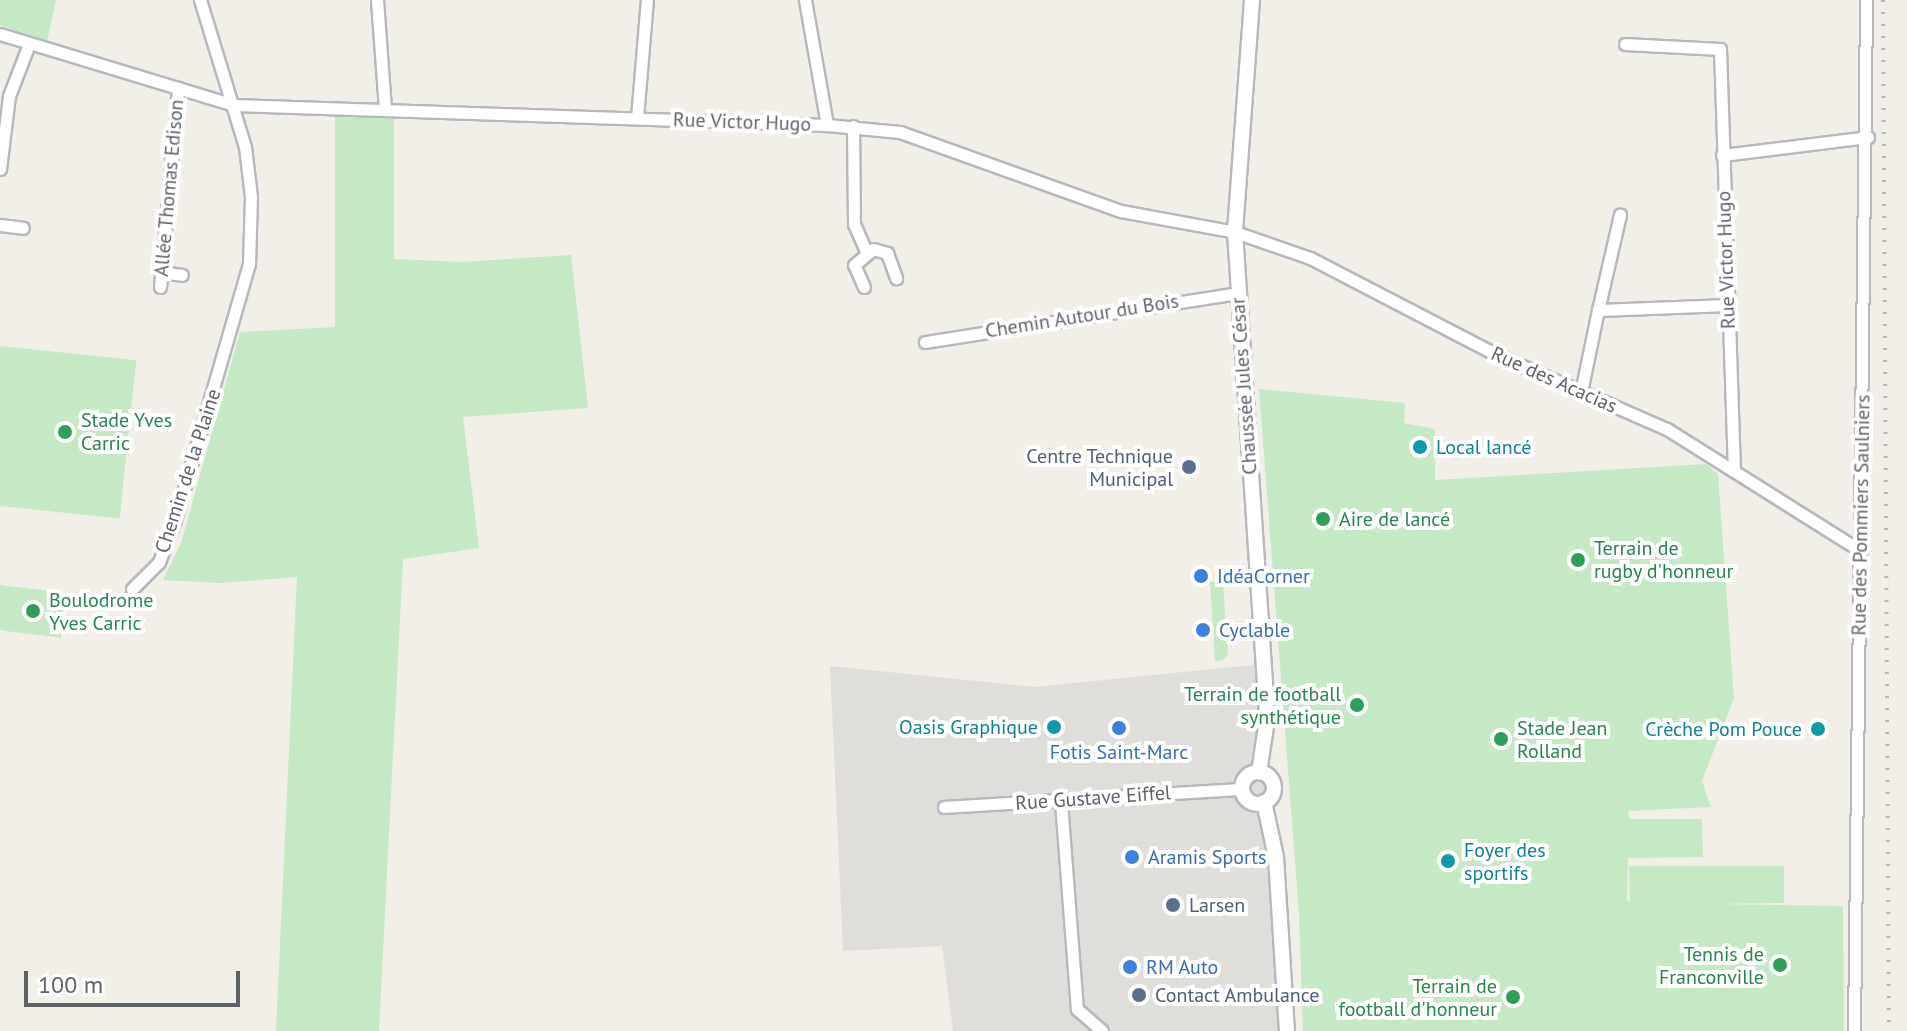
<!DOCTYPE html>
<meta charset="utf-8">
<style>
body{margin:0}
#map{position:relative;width:1907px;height:1031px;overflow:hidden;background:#f1efe8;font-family:"PT Sans",sans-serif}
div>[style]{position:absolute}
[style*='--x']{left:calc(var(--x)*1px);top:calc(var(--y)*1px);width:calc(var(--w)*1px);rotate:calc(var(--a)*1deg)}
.industrial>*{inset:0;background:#e0deda}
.green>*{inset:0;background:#c5e8c5;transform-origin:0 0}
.roads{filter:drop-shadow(2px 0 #b5b8bc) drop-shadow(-2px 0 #b5b8bc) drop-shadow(0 2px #b5b8bc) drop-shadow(0 -2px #b5b8bc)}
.minor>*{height:11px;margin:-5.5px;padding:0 5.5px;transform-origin:5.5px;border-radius:5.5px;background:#fff}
.tertiary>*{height:14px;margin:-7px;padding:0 7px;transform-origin:7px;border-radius:7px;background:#fff}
.tertiary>.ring{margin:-7px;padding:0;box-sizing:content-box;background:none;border:14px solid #fff;border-radius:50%}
.rail>*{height:4px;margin-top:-2px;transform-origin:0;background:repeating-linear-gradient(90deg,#b6b7b8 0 2px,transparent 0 12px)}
.dots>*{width:22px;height:22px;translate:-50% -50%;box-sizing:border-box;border:4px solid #fff;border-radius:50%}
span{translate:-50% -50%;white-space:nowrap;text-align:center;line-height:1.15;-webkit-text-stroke:8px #fff;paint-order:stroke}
.street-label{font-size:20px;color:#5f6368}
.leisure-label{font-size:20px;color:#27864d}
.left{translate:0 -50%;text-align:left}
.right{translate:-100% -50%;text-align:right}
.culture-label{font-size:20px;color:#0d838f}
.service-label{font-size:20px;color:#4e5e75}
.shop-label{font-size:20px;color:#366cbe}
.scale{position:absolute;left:24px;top:971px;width:216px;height:36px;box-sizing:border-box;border:4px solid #5f6368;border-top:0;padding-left:10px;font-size:24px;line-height:28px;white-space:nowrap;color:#5f6368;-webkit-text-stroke:6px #fff;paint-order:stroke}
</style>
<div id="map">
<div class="industrial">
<i style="clip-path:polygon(1263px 664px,1280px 1031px,953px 1031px,942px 946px,843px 951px,830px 666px,1034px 687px)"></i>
</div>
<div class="green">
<i style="clip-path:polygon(0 0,56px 0,47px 41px,0 25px)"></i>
<i style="clip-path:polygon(335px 115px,394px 116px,394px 259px,461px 262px,571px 255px,588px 408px,463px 417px,479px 548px,403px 559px,379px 1031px,276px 1031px,297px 577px,220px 583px,163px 580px,181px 543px,240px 332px,335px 327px)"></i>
<i style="left:0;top:346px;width:137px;height:159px;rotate:6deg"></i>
<i style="clip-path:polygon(1259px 389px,1405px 403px,1404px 423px,1435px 429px,1435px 480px,1706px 464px,1718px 474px,1734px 698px,1702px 781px,1711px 807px,1628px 811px,1629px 819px,1702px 819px,1703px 857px,1628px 858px,1627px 900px,1630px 902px,1629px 866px,1784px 866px,1784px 903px,1709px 904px,1843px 906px,1844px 1031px,1303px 1031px,1299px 914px)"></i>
<i style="clip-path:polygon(1210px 581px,1223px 585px,1228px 654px,1223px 660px,1215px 661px)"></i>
<i style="left:0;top:585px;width:67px;height:45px;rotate:7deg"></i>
</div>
<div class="roads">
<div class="minor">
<i style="--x:377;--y:0;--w:109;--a:85.8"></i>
<i style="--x:805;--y:0;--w:127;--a:80"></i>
<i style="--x:0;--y:34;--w:245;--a:16.9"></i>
<i style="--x:234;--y:105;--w:593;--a:1.93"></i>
<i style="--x:827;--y:125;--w:73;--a:5.5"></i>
<i style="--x:900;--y:132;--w:235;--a:19.7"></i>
<i style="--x:1121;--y:211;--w:116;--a:10.4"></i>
<i style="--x:1235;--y:232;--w:79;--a:19.1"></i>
<i style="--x:1310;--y:258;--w:208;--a:27.4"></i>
<i style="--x:1495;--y:354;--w:188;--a:23.6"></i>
<i style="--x:1667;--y:429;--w:229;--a:32.2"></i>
<i style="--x:1625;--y:44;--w:95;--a:3"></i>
<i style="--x:1720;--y:49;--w:422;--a:88.1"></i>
<i style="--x:637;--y:118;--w:118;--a:-85.2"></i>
<i style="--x:853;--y:126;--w:98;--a:89.4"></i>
<i style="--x:854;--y:224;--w:30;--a:66"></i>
<i style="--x:1722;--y:155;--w:147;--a:-7"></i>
<i style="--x:0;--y:169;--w:74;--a:-83"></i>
<i style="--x:9;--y:96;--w:56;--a:-69"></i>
<i style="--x:0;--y:225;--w:23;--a:7"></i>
<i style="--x:161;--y:272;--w:21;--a:8"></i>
<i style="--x:160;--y:287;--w:200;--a:-84.8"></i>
<i style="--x:864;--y:287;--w:24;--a:-114"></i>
<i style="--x:854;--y:265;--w:25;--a:-40"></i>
<i style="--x:873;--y:249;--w:15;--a:16"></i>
<i style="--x:887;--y:253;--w:27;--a:70"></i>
<i style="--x:1598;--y:310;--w:98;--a:-77"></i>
<i style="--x:925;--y:342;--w:317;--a:-8.9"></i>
<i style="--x:1581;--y:392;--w:84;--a:-78.3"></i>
<i style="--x:1598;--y:310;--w:130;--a:-2.2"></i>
<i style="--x:132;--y:589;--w:38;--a:-45"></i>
<i style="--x:159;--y:562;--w:45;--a:-69.1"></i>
<i style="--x:175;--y:520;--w:266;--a:-73.9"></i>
<i style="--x:249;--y:264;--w:67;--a:-88.3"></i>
<i style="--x:251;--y:197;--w:50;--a:-96.8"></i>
<i style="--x:245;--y:147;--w:154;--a:-107"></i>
<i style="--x:1061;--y:802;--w:208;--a:85.6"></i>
<i style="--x:1077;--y:1009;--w:33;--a:41"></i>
<i style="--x:944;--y:807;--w:299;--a:-3.5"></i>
<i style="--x:1854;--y:1031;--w:1031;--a:-89.33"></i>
</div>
<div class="tertiary">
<i style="--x:1252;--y:0;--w:233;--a:94.2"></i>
<i style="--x:1235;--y:232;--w:489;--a:86.2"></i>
<i style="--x:1267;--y:720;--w:53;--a:98.7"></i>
<i class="ring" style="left:1242px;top:772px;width:18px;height:18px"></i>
<i style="--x:1264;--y:802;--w:56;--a:77.7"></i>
<i style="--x:1276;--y:857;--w:174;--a:86.4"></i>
</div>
</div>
<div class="rail">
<i style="--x:1883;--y:0;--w:1031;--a:89.67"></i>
</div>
<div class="dots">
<i style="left:65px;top:432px;background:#2e9e5b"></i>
<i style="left:1420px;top:447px;background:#0f9aa8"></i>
<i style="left:1189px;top:467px;background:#5c6f8a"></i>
<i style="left:1323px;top:519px;background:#2e9e5b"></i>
<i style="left:1578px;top:560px;background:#2e9e5b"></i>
<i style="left:1201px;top:576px;background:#3f7fe0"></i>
<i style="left:33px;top:611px;background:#2e9e5b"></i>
<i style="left:1203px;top:630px;background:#3f7fe0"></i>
<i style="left:1357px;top:705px;background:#2e9e5b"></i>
<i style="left:1054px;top:727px;background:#0f9aa8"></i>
<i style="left:1119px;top:728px;background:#3f7fe0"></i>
<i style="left:1818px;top:729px;background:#0f9aa8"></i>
<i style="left:1501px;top:739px;background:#2e9e5b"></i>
<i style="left:1132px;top:857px;background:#3f7fe0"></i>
<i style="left:1448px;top:861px;background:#0f9aa8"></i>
<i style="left:1173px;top:905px;background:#5c6f8a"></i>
<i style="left:1780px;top:965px;background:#2e9e5b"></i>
<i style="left:1130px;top:967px;background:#3f7fe0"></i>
<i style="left:1139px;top:995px;background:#5c6f8a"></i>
<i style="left:1513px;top:997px;background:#2e9e5b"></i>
</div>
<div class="street-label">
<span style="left:742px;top:122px;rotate:2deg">Rue Victor Hugo</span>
<span style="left:169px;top:188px;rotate:-85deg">Allée Thomas Edison</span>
<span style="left:1726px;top:260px;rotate:-92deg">Rue Victor Hugo</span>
<span style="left:1082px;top:316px;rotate:-9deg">Chemin Autour du Bois</span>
<span style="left:1554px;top:380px;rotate:24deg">Rue des Acacias</span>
<span style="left:1244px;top:386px;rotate:-94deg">Chaussée Jules César</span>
<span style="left:188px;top:471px;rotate:-72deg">Chemin de la Plaine</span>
<span style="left:1861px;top:515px;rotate:-89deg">Rue des Pommiers Saulniers</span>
<span style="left:1093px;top:798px;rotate:-4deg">Rue Gustave Eiffel</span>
</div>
<div class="leisure-label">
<span class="left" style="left:81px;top:432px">Stade Yves<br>Carric</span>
<span class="left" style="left:1339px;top:519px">Aire de lancé</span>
<span class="left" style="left:1594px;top:560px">Terrain de<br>rugby d'honneur</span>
<span class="left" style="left:49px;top:612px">Boulodrome<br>Yves Carric</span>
<span class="right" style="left:1341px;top:706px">Terrain de football<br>synthétique</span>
<span class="left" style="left:1517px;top:740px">Stade Jean<br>Rolland</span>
<span class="right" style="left:1764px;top:966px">Tennis de<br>Franconville</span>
<span class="right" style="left:1497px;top:998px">Terrain de<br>football d'honneur</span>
</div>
<div class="culture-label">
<span class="left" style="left:1436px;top:447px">Local lancé</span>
<span class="right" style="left:1038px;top:727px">Oasis Graphique</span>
<span class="right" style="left:1802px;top:729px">Crèche Pom Pouce</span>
<span class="left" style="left:1464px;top:862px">Foyer des<br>sportifs</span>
</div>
<div class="service-label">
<span class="right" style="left:1173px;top:468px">Centre Technique<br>Municipal</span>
<span class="left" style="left:1189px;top:905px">Larsen</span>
<span class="left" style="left:1155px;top:995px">Contact Ambulance</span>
</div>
<div class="shop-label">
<span class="left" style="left:1217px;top:576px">IdéaCorner</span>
<span class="left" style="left:1219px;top:630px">Cyclable</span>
<span style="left:1119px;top:752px">Fotis Saint-Marc</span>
<span class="left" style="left:1148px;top:857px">Aramis Sports</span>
<span class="left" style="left:1146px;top:967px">RM Auto</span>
</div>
<div class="scale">100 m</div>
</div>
